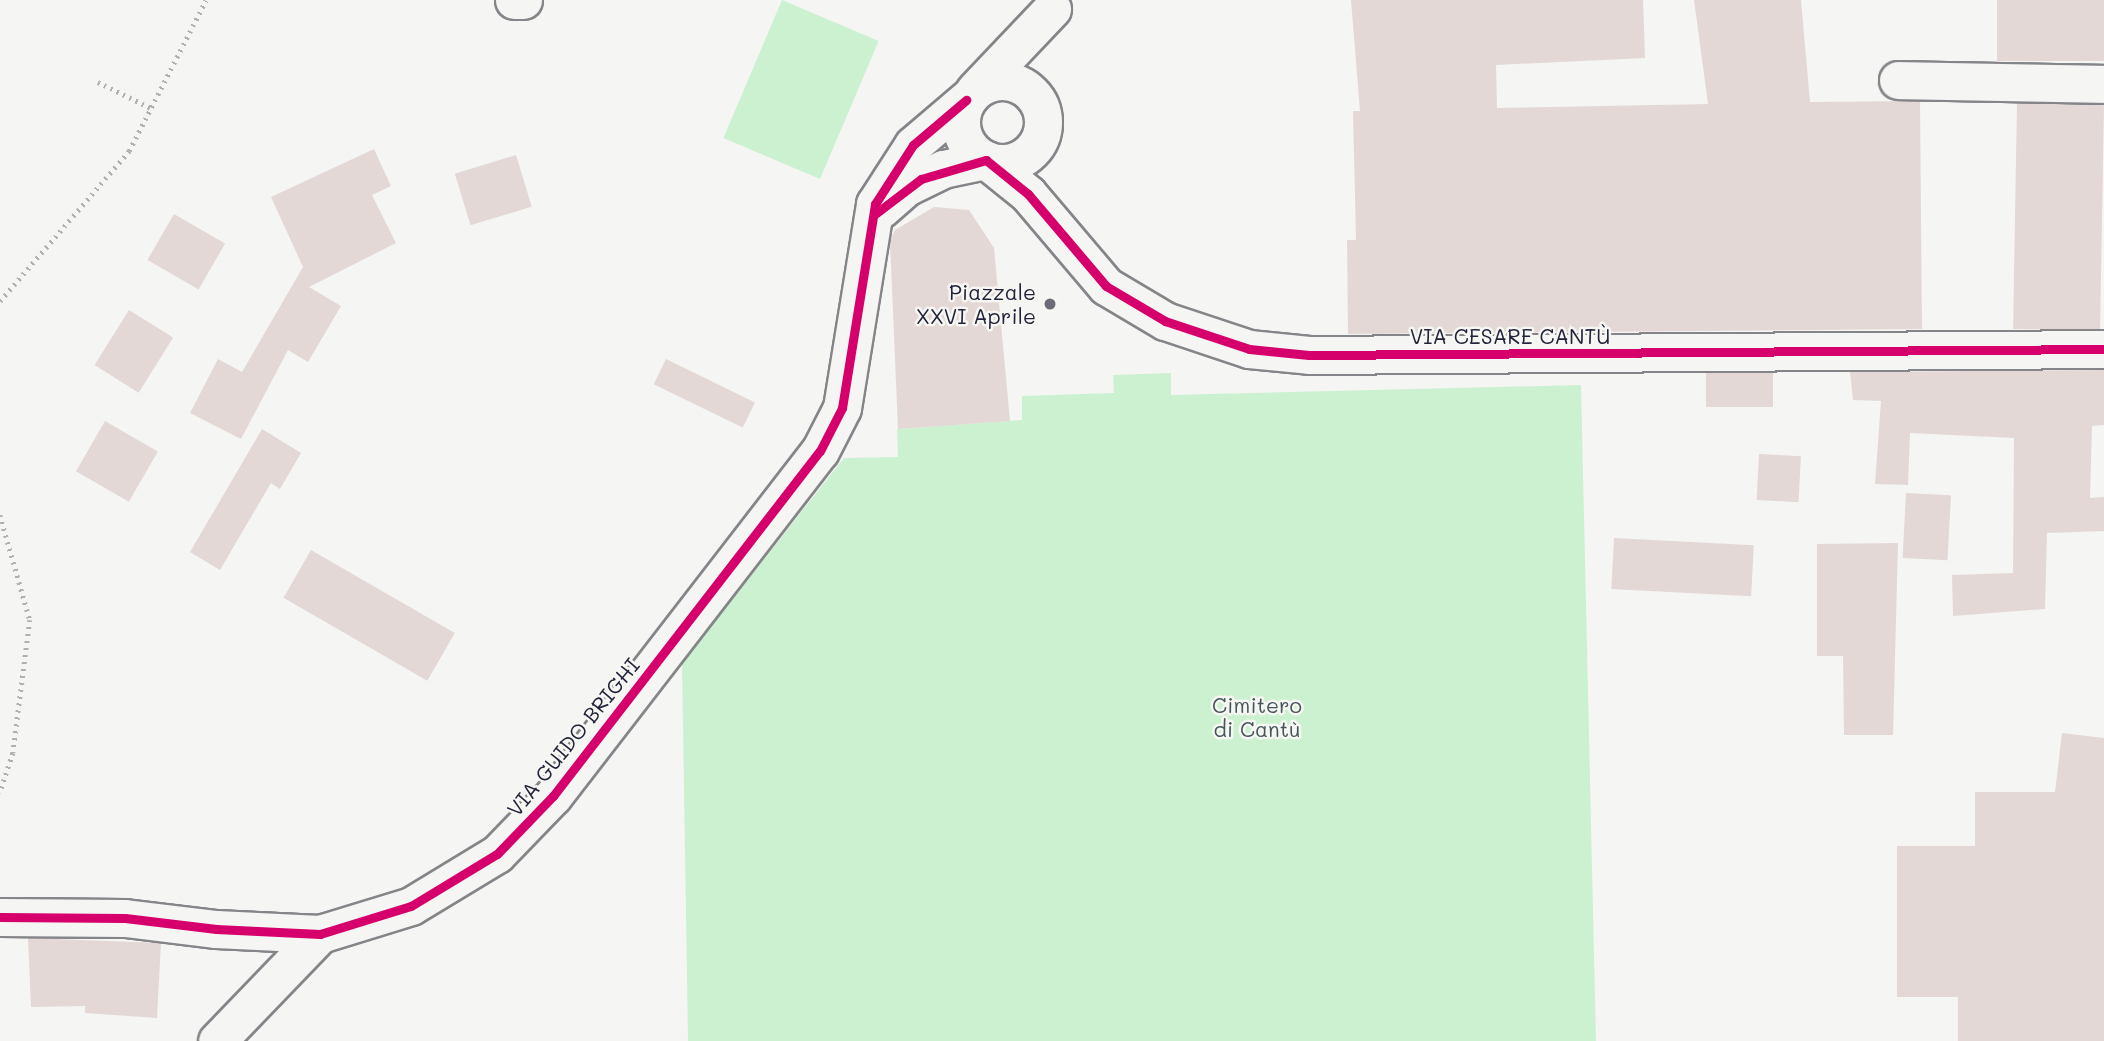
<!DOCTYPE html>
<meta charset="utf-8">
<style>
body{margin:0}
#map{position:relative;width:2104px;height:1041px;overflow:hidden;background:#f5f5f3;font-family:Mali,sans-serif}
div>[style]{position:absolute}
[style*='--x']{left:calc(var(--x)*1px);top:calc(var(--y)*1px);width:calc(var(--w)*1px);rotate:calc(var(--a)*1deg)}
.green>*{inset:0;background:#ccf1d1;transform-origin:0 0}
.building>*{inset:0;background:#e3d8d6;transform-origin:0 0}
.path>*{height:4.5px;margin-top:-2.25px;transform-origin:0;background:repeating-linear-gradient(90deg,#b0b0b2 0 2px,transparent 0 7px)}
.roads{filter:drop-shadow(2px 0 #858589) drop-shadow(-2px 0 #858589) drop-shadow(0 2px #858589) drop-shadow(0 -2px #858589)}
.minor>*{height:37px;margin:-18.5px;padding:0 18.5px;transform-origin:18.5px;border-radius:18.5px;background:#f5f5f3}
.minor>.ring{margin:-18.5px;padding:0;box-sizing:content-box;background:none;border:37px solid #f5f5f3;border-radius:50%}
.cycleway>*{height:9px;margin:-4.5px;padding:0 4.5px;transform-origin:4.5px;border-radius:4.5px;background:#d6006c}
.dots>*{width:19px;height:19px;translate:-50% -50%;box-sizing:border-box;border:4px solid #f6f6f2;border-radius:50%}
span{translate:-50% -50%;white-space:nowrap;text-align:center;line-height:1.15;-webkit-text-stroke:5px #f6f6f2;paint-order:stroke}
.poi-label{font-size:21px;color:#22223b}
.right{translate:-100% -50%;text-align:right}
.street-label{font-size:21px;color:#22223b}
.park-label{font-size:21px;color:#44555a}
</style>
<div id="map">
<div class="green">
<i style="left:782px;top:0;width:105px;height:150px;rotate:23deg"></i>
<i style="clip-path:polygon(1171px 373px,1171px 395px,1581px 385px,1596px 1041px,688px 1041px,682px 663px,844px 458px,898px 457px,897px 429px,1022px 420px,1022px 396px,1114px 393px,1113px 375px)"></i>
</div>
<div class="building">
<i style="clip-path:polygon(1351px 0,1643px 0,1645px 58px,1496px 65px,1497px 108px,1708px 104px,1694px 0,1801px 0,1810px 102px,1920px 101px,1922px 329px,1348px 334px,1347px 240px,1356px 240px,1353px 111px,1360px 111px)"></i>
<i style="left:1997px;top:0;width:107px;height:61px"></i>
<i style="left:2017px;top:103px;width:87px;height:226px;rotate:1deg"></i>
<i style="clip-path:polygon(374px 149px,391px 186px,372px 195px,396px 243px,309px 287px,341px 306px,308px 362px,288px 350px,241px 439px,190px 413px,218px 359px,242px 372px,303px 267px,271px 197px)"></i>
<i style="left:516px;top:155px;width:54px;height:64px;rotate:73deg"></i>
<i style="clip-path:polygon(934px 207px,969px 210px,994px 248px,1010px 421px,898px 429px,890px 241px,895px 230px)"></i>
<i style="left:174px;top:214px;width:59px;height:53px;rotate:30deg"></i>
<i style="left:129px;top:310px;width:52px;height:65px;rotate:32deg"></i>
<i style="left:666px;top:359px;width:99px;height:28px;rotate:26deg"></i>
<i style="clip-path:polygon(2104px 370px,2104px 425px,2092px 426px,2090px 498px,2104px 497px,2104px 531px,2047px 533px,2045px 609px,1953px 616px,1952px 575px,2013px 573px,2014px 438px,1910px 433px,1908px 485px,1875px 484px,1881px 401px,1853px 400px,1850px 372px)"></i>
<i style="left:1706px;top:373px;width:67px;height:34px"></i>
<i style="left:105px;top:421px;width:61px;height:58px;rotate:30deg"></i>
<i style="clip-path:polygon(262px 429px,301px 453px,280px 489px,271px 483px,220px 570px,190px 552px)"></i>
<i style="left:1759px;top:454px;width:42px;height:46px;rotate:3deg"></i>
<i style="left:1906px;top:493px;width:45px;height:65px;rotate:3deg"></i>
<i style="left:1614px;top:538px;width:140px;height:51px;rotate:3deg"></i>
<i style="clip-path:polygon(1898px 543px,1893px 735px,1844px 735px,1843px 656px,1817px 656px,1817px 544px)"></i>
<i style="left:311px;top:550px;width:166px;height:55px;rotate:30deg"></i>
<i style="clip-path:polygon(2062px 733px,2104px 738px,2104px 1041px,1958px 1041px,1958px 997px,1897px 997px,1897px 846px,1975px 846px,1975px 792px,2055px 792px)"></i>
<i style="clip-path:polygon(28px 938px,161px 943px,157px 1018px,85px 1013px,85px 1006px,31px 1007px)"></i>
</div>
<div class="path">
<i style="--x:98;--y:82;--w:59;--a:26.1"></i>
<i style="--x:0;--y:301;--w:198;--a:-49.3"></i>
<i style="--x:129;--y:151;--w:169;--a:-63"></i>
<i style="--x:0;--y:515;--w:109;--a:74.1"></i>
<i style="--x:30;--y:620;--w:134;--a:97.3"></i>
<i style="--x:13;--y:753;--w:42;--a:108"></i>
</div>
<div class="roads">
<div class="minor">
<i style="--x:514;--y:0;--w:9;--a:0"></i>
<i style="--x:1898;--y:80;--w:206;--a:1.1"></i>
<i class="ring" style="left:961px;top:81px;width:45px;height:45px"></i>
<i style="--x:975;--y:90;--w:112;--a:-46.5"></i>
<i style="--x:881;--y:209;--w:33;--a:-41"></i>
<i style="--x:906;--y:187;--w:41;--a:-25.9"></i>
<i style="--x:943;--y:169;--w:44;--a:-11.8"></i>
<i style="--x:986;--y:160;--w:54;--a:39"></i>
<i style="--x:1028;--y:194;--w:121;--a:49.7"></i>
<i style="--x:1106;--y:286;--w:69;--a:30.7"></i>
<i style="--x:1165;--y:321;--w:89;--a:18.4"></i>
<i style="--x:1249;--y:349;--w:60;--a:5.7"></i>
<i style="--x:1309;--y:355;--w:795;--a:-0.43"></i>
<i style="--x:0;--y:917;--w:125;--a:0.5"></i>
<i style="--x:125;--y:918;--w:92;--a:6.9"></i>
<i style="--x:216;--y:929;--w:104;--a:2.8"></i>
<i style="--x:320;--y:934;--w:95;--a:-17.1"></i>
<i style="--x:411;--y:906;--w:100;--a:-31.2"></i>
<i style="--x:497;--y:854;--w:81;--a:-46"></i>
<i style="--x:553;--y:796;--w:436;--a:-52.3"></i>
<i style="--x:820;--y:451;--w:48;--a:-62.9"></i>
<i style="--x:842;--y:408;--w:207;--a:-80.8"></i>
<i style="--x:875;--y:204;--w:70;--a:-57.2"></i>
<i style="--x:913;--y:145;--w:70;--a:-40.3"></i>
<i style="--x:217;--y:1041;--w:149;--a:-46.1"></i>
</div>
</div>
<div class="cycleway">
<i style="--x:875;--y:214;--w:58;--a:-37.3"></i>
<i style="--x:921;--y:179;--w:68;--a:-16.3"></i>
<i style="--x:986;--y:160;--w:54;--a:39"></i>
<i style="--x:1028;--y:194;--w:121;--a:49.7"></i>
<i style="--x:1106;--y:286;--w:69;--a:30.7"></i>
<i style="--x:1165;--y:321;--w:89;--a:18.4"></i>
<i style="--x:1249;--y:349;--w:60;--a:5.7"></i>
<i style="--x:1309;--y:355;--w:795;--a:-0.43"></i>
<i style="--x:0;--y:917;--w:125;--a:0.5"></i>
<i style="--x:125;--y:918;--w:92;--a:6.9"></i>
<i style="--x:216;--y:929;--w:104;--a:2.8"></i>
<i style="--x:320;--y:934;--w:95;--a:-17.1"></i>
<i style="--x:411;--y:906;--w:100;--a:-31.2"></i>
<i style="--x:497;--y:854;--w:81;--a:-46"></i>
<i style="--x:553;--y:796;--w:436;--a:-52.3"></i>
<i style="--x:820;--y:451;--w:48;--a:-62.9"></i>
<i style="--x:842;--y:408;--w:207;--a:-80.8"></i>
<i style="--x:875;--y:204;--w:70;--a:-57.2"></i>
<i style="--x:913;--y:145;--w:70;--a:-40.3"></i>
</div>
<div class="dots">
<i style="left:1050px;top:304px;background:#6c6c7b"></i>
</div>
<div class="poi-label">
<span class="right" style="left:1036px;top:304px">Piazzale<br>XXVI Aprile</span>
</div>
<div class="street-label">
<span style="left:1510px;top:336px">VIA CESARE CANTÙ</span>
<span style="left:573px;top:737px;rotate:-51deg">VIA GUIDO BRIGHI</span>
</div>
<div class="park-label">
<span style="left:1257px;top:717px">Cimitero<br>di Cantù</span>
</div>
</div>
